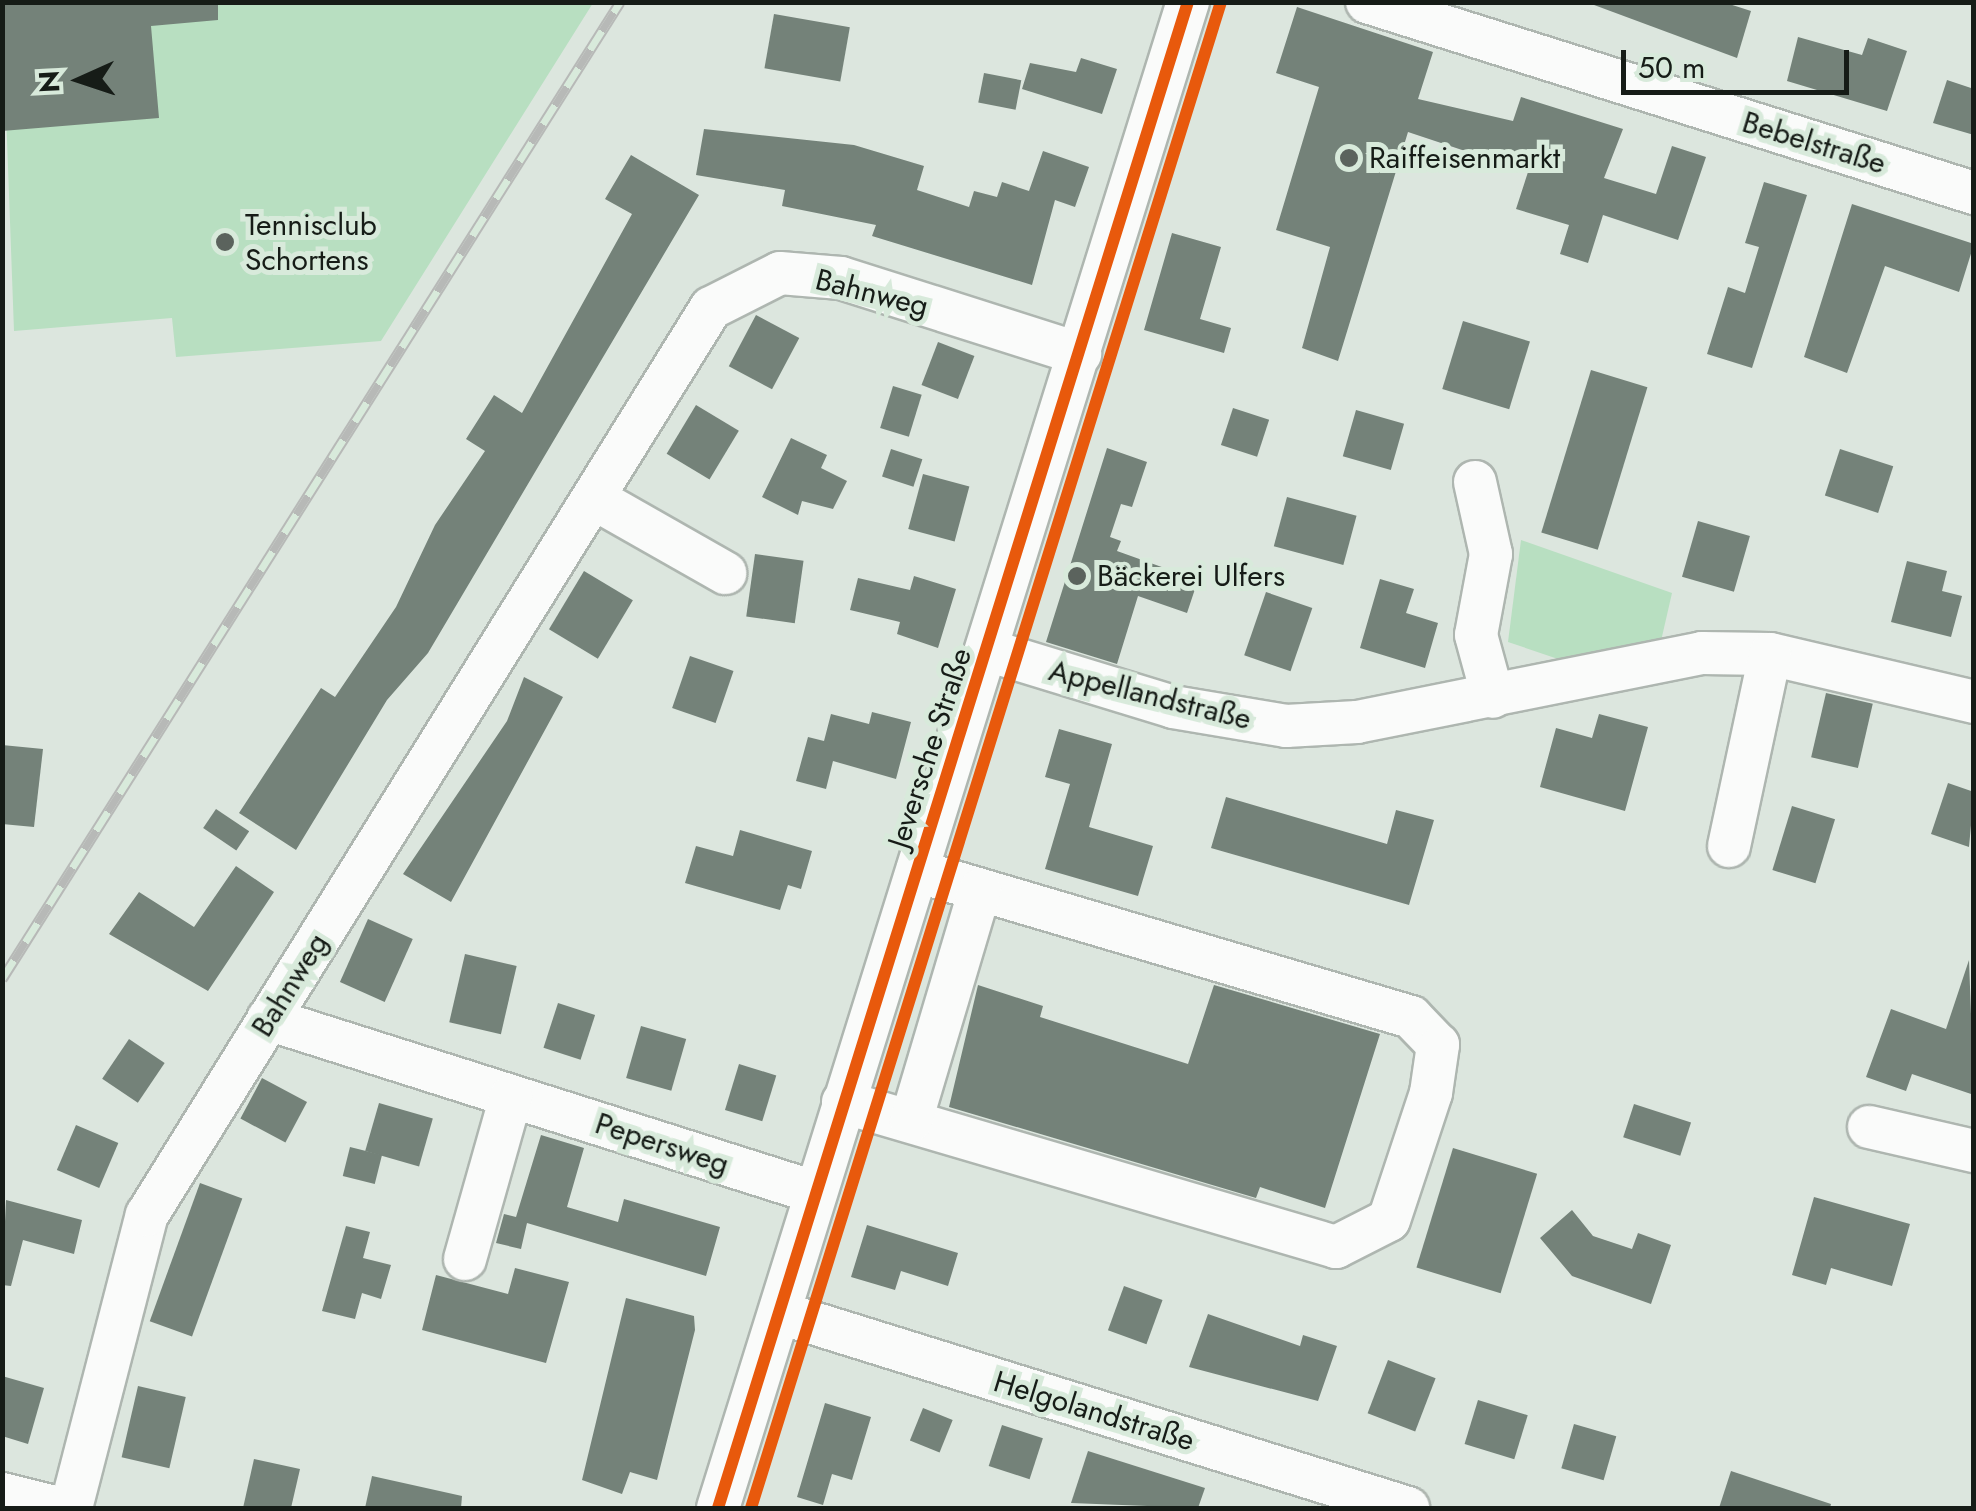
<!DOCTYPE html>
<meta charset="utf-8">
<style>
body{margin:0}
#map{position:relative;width:1976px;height:1511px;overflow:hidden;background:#dce6de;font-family:Jost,sans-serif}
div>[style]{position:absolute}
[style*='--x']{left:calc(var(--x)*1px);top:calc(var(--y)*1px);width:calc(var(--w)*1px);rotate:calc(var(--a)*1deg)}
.green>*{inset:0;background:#b8dfc1}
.building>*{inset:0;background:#748279;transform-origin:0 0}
.roads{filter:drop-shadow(2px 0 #aeb6b0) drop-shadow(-2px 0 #aeb6b0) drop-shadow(0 2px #aeb6b0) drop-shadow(0 -2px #aeb6b0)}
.minor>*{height:42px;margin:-21px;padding:0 21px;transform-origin:21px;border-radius:21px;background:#fafbfa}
.rail>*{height:11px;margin-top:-5.5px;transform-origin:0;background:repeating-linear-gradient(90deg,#d8eadb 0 22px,#b7b9b7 0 44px);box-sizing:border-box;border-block:2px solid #b7b9b7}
.cycleway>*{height:12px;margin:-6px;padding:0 6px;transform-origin:6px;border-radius:6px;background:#e8590c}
.dots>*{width:28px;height:28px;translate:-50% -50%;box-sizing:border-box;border:5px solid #d8eadb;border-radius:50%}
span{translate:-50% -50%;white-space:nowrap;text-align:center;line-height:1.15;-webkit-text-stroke:10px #d8eadb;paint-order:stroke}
.street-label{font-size:30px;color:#161c17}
.poi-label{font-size:30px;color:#161c17}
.left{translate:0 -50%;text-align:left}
.frame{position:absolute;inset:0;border:5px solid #161c17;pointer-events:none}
.north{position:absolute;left:30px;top:30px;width:100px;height:100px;-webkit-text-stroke:8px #d8eadb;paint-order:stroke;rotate:267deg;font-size:28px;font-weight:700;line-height:40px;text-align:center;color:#161c17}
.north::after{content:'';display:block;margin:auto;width:35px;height:45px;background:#161c17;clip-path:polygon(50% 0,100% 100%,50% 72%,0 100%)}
.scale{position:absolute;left:1621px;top:50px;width:228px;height:45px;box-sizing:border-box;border:5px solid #161c17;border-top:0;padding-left:12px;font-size:30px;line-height:35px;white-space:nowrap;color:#161c17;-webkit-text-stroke:8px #d8eadb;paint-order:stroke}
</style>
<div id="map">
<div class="green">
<i style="clip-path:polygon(2px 3px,593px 3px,381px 341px,176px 357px,172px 318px,14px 331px)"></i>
<i style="clip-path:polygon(1521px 540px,1672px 593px,1661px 641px,1558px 659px,1508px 642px)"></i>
</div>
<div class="building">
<i style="clip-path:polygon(2px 2px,218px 2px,218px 20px,151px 26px,159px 118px,2px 131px)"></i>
<i style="clip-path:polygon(1586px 2px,1723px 2px,1751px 11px,1737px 58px)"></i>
<i style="clip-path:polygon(1297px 7px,1433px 52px,1418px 99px,1513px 121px,1521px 97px,1623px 129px,1604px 178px,1656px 194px,1672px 146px,1706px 157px,1678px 240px,1603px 215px,1588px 263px,1560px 254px,1569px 225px,1516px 209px,1528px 172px,1408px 132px,1338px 361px,1302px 348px,1330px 247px,1276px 230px,1319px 87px,1276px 73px)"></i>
<i style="left:774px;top:14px;width:77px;height:55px;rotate:10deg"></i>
<i style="clip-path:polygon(1798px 37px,1862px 55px,1868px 38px,1907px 51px,1887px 111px,1787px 81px)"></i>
<i style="clip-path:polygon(1081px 58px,1117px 69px,1102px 114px,1022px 89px,1030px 63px,1076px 72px)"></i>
<i style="left:984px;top:73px;width:38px;height:30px;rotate:11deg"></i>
<i style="clip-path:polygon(1947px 80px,1974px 89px,1974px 135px,1933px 123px)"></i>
<i style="clip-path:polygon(704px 129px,854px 145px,924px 166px,917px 190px,969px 207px,974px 191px,997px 197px,1002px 182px,1029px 191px,1043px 151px,1089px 167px,1075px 207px,1055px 200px,1032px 285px,872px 236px,876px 225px,782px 206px,785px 190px,696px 175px)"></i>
<i style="clip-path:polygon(631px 155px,699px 195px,428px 653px,387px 700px,296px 850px,239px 813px,321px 688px,335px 697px,396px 607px,435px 525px,485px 451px,466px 439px,494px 395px,522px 413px,632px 214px,605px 199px)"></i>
<i style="clip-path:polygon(1764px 182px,1807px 195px,1752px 368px,1707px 354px,1728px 287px,1745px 293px,1759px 247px,1745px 243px)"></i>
<i style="clip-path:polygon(1852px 204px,1974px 244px,1959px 292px,1885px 266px,1847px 373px,1804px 357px)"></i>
<i style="clip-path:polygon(1172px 233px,1221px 247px,1200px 319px,1231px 328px,1224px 353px,1144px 330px)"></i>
<i style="left:756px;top:315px;width:49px;height:58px;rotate:28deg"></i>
<i style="left:1463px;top:321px;width:70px;height:71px;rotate:17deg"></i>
<i style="left:938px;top:342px;width:39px;height:46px;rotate:21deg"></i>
<i style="left:1591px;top:370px;width:59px;height:170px;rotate:17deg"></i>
<i style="left:893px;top:386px;width:30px;height:44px;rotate:17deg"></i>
<i style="left:696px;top:405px;width:50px;height:57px;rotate:31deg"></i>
<i style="left:1233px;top:408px;width:38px;height:39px;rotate:18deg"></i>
<i style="left:1356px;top:410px;width:50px;height:48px;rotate:16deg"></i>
<i style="clip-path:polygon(791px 438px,827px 455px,821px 468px,847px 481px,833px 509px,802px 501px,798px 515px,762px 497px)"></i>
<i style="clip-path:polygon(1107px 448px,1147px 462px,1132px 507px,1121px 504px,1110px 537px,1121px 541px,1117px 551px,1198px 580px,1187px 613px,1138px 596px,1117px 664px,1046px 642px)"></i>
<i style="left:891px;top:449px;width:33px;height:29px;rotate:18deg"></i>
<i style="left:1840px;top:449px;width:56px;height:49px;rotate:18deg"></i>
<i style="left:923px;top:474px;width:48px;height:57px;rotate:15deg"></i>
<i style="left:1287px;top:497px;width:72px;height:51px;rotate:15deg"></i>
<i style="left:1698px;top:521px;width:54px;height:58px;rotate:16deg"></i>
<i style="left:755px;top:554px;width:49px;height:63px;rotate:8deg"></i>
<i style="clip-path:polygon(1907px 561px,1947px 571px,1942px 591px,1962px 596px,1951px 637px,1891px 622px)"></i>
<i style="left:584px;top:571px;width:57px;height:68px;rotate:31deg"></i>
<i style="clip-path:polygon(914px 576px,956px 589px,938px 648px,897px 634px,900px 622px,850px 610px,858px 578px,910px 590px)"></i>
<i style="clip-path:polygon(1380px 579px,1414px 589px,1406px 613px,1438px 623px,1425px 668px,1360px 648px)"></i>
<i style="left:1266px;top:592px;width:49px;height:67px;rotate:19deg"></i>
<i style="left:690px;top:656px;width:46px;height:55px;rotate:19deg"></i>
<i style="clip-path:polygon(524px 677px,563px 697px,451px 902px,403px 874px,507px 721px)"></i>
<i style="left:1826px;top:693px;width:48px;height:66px;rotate:13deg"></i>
<i style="clip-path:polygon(872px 712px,911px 722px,896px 779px,833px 761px,826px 789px,796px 781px,808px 737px,824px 741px,831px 714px,869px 724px)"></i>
<i style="clip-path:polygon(1599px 714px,1648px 727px,1625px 811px,1540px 787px,1556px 728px,1592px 738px)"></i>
<i style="clip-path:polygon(1059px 729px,1112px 744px,1089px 827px,1153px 846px,1138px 896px,1045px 869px,1070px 784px,1045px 777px)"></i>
<i style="clip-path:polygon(2px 745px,43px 749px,34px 827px,2px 824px)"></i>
<i style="clip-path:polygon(1948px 783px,1974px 792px,1969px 847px,1931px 834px)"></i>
<i style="clip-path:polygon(1226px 797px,1387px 844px,1396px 810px,1434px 820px,1409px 905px,1211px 848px)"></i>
<i style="left:1792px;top:806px;width:45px;height:67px;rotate:17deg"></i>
<i style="left:216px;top:809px;width:40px;height:23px;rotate:34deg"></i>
<i style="clip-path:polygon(740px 830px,812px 851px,801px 889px,788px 885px,780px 910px,685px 883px,696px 846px,733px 856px)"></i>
<i style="clip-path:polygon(236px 866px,274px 892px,208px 991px,109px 934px,139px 892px,194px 927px)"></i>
<i style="left:368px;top:919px;width:49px;height:69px;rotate:24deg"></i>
<i style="left:465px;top:954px;width:53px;height:70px;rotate:13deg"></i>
<i style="clip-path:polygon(1969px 960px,1974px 1095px,1912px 1074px,1906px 1091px,1866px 1077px,1891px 1009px,1946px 1029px)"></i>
<i style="clip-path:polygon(978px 985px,1043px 1006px,1040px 1017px,1188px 1064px,1214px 985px,1380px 1034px,1325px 1208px,1260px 1187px,1256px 1198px,949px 1107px)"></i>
<i style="left:558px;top:1003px;width:39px;height:47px;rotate:18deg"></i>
<i style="left:641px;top:1026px;width:47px;height:54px;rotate:16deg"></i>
<i style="left:129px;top:1039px;width:43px;height:48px;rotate:34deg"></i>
<i style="left:739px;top:1064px;width:39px;height:48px;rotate:17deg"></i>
<i style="left:262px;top:1078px;width:51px;height:46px;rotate:28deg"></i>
<i style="left:379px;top:1103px;width:56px;height:50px;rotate:16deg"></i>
<i style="left:1634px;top:1104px;width:60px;height:35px;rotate:18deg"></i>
<i style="left:76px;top:1125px;width:46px;height:49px;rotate:23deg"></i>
<i style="clip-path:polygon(541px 1135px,584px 1148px,567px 1207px,618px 1222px,624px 1199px,720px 1227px,706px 1276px,527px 1223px,521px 1249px,496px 1243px,504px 1214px,516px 1217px)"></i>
<i style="left:350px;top:1147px;width:33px;height:30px;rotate:14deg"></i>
<i style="left:1453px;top:1148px;width:88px;height:125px;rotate:17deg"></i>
<i style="left:200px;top:1183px;width:45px;height:147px;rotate:20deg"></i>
<i style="clip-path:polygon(1814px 1197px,1910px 1224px,1892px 1286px,1831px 1268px,1826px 1285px,1792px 1275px)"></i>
<i style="clip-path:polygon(6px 1200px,82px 1220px,74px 1254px,23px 1240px,11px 1286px,2px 1285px)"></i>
<i style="clip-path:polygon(1572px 1210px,1593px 1236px,1632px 1249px,1638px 1233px,1671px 1245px,1651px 1304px,1572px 1276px,1540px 1238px)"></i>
<i style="clip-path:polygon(867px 1225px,958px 1253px,948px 1286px,901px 1271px,895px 1290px,851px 1277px)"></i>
<i style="clip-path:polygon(346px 1226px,370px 1232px,363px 1258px,391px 1265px,381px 1299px,362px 1293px,355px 1319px,322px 1311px)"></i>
<i style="clip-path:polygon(515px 1268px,569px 1282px,546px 1363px,422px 1330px,436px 1275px,508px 1294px)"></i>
<i style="left:1124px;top:1286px;width:41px;height:47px;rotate:20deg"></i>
<i style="clip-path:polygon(626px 1298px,694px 1316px,695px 1330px,657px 1480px,630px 1472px,622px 1494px,582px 1480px)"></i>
<i style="clip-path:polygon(1208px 1314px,1300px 1346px,1303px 1335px,1337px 1346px,1318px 1401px,1189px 1367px)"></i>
<i style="left:1388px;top:1360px;width:51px;height:57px;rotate:21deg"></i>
<i style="clip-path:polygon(2px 1376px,44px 1388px,28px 1444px,2px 1436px)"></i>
<i style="left:138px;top:1386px;width:49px;height:73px;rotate:13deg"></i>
<i style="left:1478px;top:1400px;width:52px;height:46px;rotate:17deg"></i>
<i style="clip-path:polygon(825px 1403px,871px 1417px,852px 1480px,832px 1474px,823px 1505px,797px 1497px)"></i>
<i style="left:923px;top:1408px;width:32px;height:35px;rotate:22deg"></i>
<i style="left:1574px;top:1424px;width:44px;height:46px;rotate:16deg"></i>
<i style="left:1002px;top:1425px;width:43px;height:43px;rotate:18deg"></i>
<i style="clip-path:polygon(1088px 1451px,1205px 1488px,1198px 1508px,1071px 1503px)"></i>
<i style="clip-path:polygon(254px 1459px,300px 1469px,291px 1508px,243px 1508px)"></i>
<i style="clip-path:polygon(1731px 1471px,1831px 1504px,1830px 1508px,1719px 1508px)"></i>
<i style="clip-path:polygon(372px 1476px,462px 1496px,461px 1508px,365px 1508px)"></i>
</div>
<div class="roads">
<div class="minor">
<i style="--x:1367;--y:2;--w:636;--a:17.47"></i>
<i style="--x:1475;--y:482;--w:74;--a:77.5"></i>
<i style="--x:1491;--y:554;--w:82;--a:100.5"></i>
<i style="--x:1476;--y:635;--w:64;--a:74.7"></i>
<i style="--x:595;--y:499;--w:150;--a:29.6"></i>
<i style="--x:987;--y:650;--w:195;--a:17"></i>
<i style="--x:1173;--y:707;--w:115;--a:9.5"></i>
<i style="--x:1286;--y:726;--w:71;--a:-3.2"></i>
<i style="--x:1357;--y:722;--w:352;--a:-11.3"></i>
<i style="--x:1702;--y:653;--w:68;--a:0.8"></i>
<i style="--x:1770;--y:654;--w:210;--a:13.2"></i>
<i style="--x:1729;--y:846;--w:196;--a:-77.9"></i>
<i style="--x:268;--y:1019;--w:573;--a:17.58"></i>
<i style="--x:843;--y:1102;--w:514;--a:16.39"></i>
<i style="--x:1336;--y:1247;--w:59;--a:-27"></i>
<i style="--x:1389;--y:1220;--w:134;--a:-71.7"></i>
<i style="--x:1431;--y:1093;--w:49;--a:-81.7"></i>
<i style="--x:1438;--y:1045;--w:39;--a:-134"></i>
<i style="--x:1411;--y:1017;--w:515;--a:-163.54"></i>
<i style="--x:911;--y:1121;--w:241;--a:-73.4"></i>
<i style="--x:1869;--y:1127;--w:108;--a:12.9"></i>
<i style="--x:465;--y:1259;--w:169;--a:-74.2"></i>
<i style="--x:781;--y:1313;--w:657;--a:17.28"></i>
<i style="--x:2;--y:1494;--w:58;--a:14"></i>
<i style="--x:71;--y:1508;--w:303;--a:-75.5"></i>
<i style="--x:147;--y:1215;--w:1068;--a:-58.13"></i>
<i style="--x:711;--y:308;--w:77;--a:-26.9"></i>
<i style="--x:780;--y:273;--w:61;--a:4.7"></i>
<i style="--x:841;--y:278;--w:251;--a:17.6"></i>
<i style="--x:718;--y:1508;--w:1578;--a:-72.67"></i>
</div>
</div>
<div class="rail">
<i style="--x:2;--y:979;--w:1156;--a:-57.68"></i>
</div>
<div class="cycleway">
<i style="--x:718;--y:1508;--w:1578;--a:-72.67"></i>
<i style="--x:751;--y:1508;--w:1578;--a:-72.67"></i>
</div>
<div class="dots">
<i style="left:1349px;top:158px;background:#5b635d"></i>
<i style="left:225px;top:242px;background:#5b635d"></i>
<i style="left:1077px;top:576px;background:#5b635d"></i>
</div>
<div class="street-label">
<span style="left:1814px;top:143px;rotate:17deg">Bebelstraße</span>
<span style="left:872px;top:293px;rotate:14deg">Bahnweg</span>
<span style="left:1150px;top:695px;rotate:14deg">Appellandstraße</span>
<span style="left:930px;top:748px;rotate:-72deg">Jeversche Straße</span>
<span style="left:290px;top:985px;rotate:-58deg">Bahnweg</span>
<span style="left:662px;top:1144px;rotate:18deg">Pepersweg</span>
<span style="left:1094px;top:1411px;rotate:17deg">Helgolandstraße</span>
</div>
<div class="poi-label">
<span class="left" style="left:1369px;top:158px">Raiffeisenmarkt</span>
<span class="left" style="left:245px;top:242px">Tennisclub<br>Schortens</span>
<span class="left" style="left:1097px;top:576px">Bäckerei Ulfers</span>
</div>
<div class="frame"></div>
<div class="north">N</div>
<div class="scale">50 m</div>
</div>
